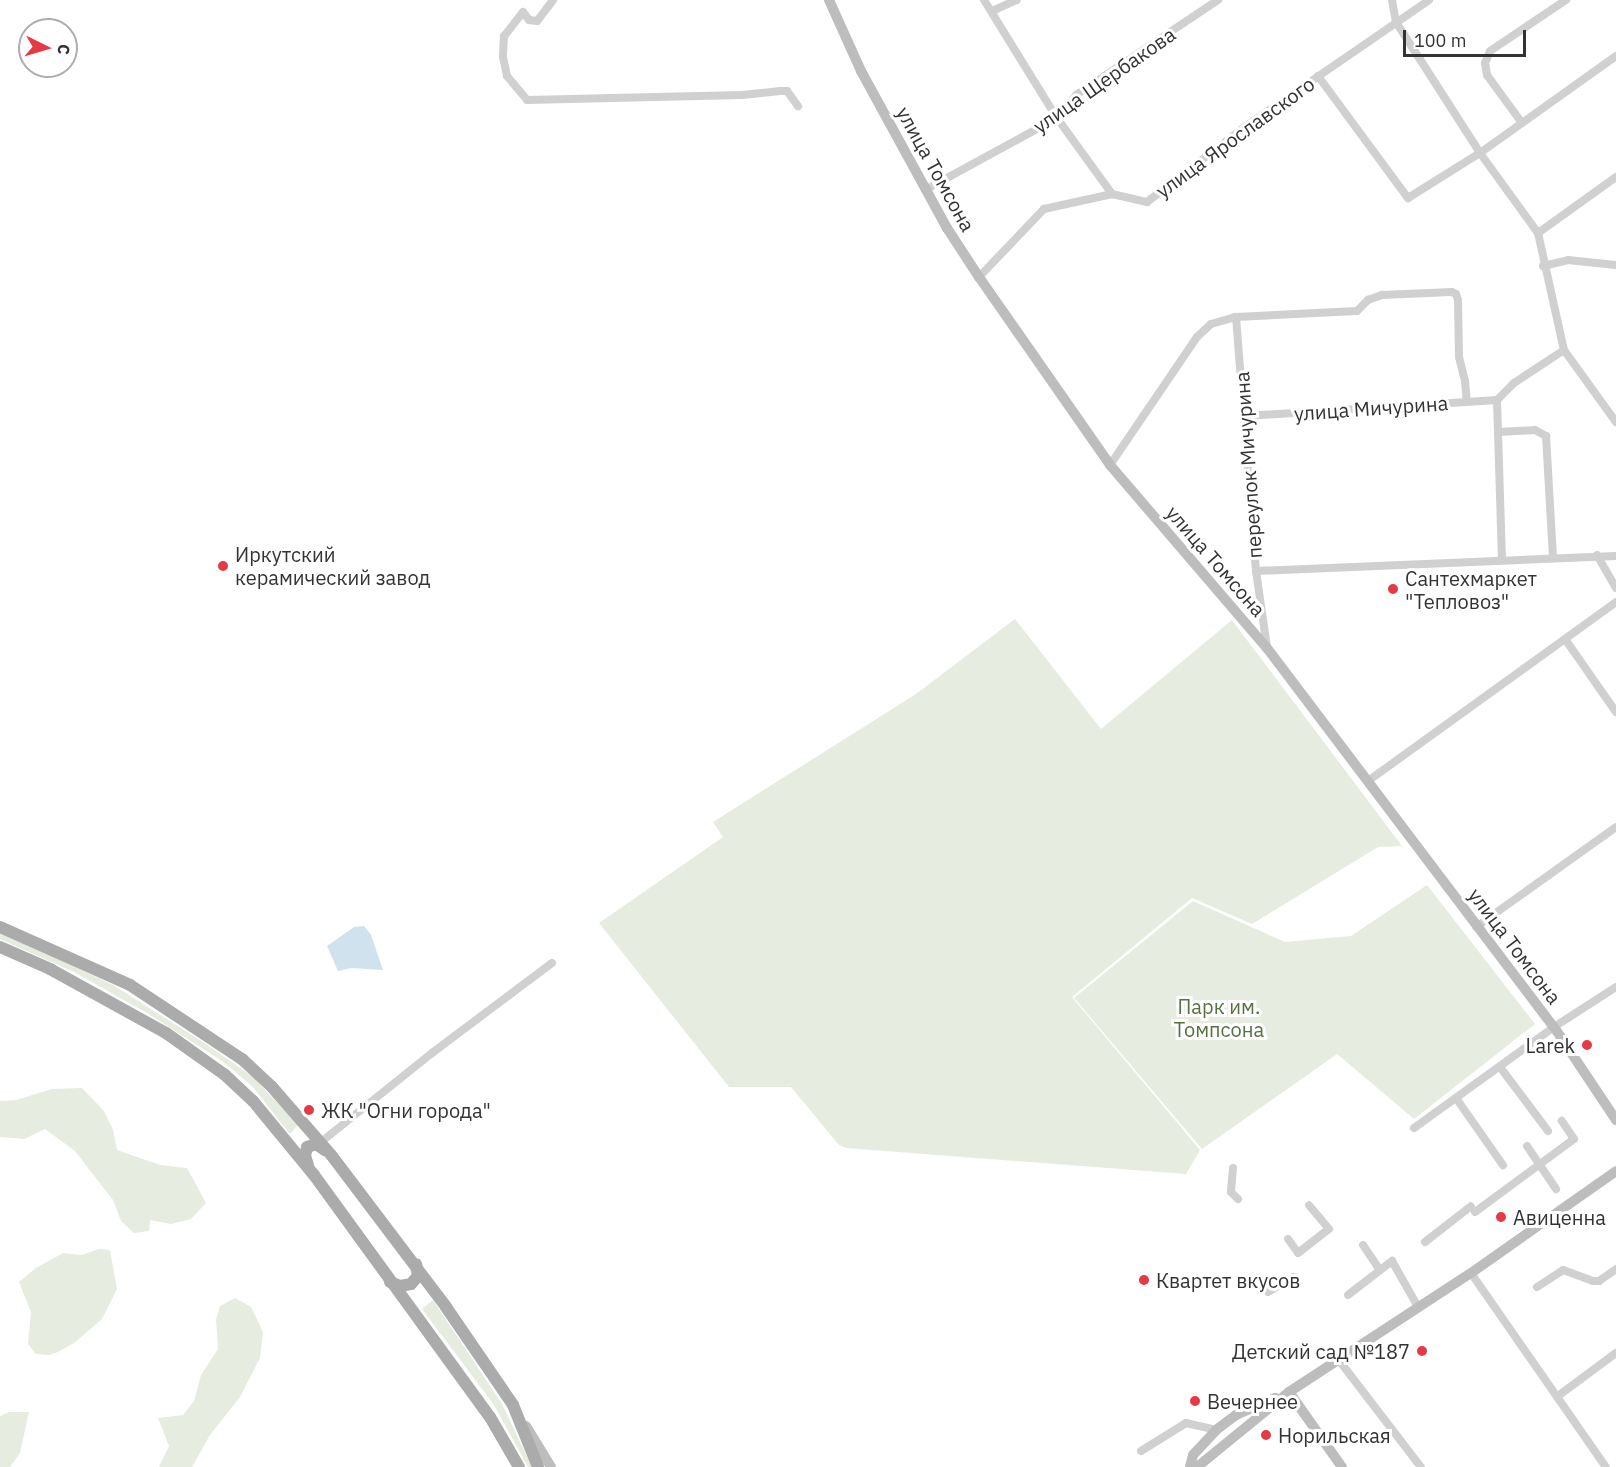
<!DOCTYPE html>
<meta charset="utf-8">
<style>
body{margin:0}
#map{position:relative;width:1616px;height:1467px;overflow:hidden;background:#fff;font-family:"IBM Plex Sans",sans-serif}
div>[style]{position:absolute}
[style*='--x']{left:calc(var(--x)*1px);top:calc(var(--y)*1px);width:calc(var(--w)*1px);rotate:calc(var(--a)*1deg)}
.green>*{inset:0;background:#e6ecdf}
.water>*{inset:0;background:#cfe2ee}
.street>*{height:8px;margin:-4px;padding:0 4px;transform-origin:4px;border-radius:4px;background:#d0d0d0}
.secondary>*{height:10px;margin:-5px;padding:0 5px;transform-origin:5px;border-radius:5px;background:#bdbdbd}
.primary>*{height:12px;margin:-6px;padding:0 6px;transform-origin:6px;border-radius:6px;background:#ababab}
.dots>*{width:16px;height:16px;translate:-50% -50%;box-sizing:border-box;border:3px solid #fff;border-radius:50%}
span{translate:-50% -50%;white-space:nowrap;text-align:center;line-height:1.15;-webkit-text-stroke:6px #fff;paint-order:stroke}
.street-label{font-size:20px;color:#333}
.poi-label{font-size:20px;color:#333}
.left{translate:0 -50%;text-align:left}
.right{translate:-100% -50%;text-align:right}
.park-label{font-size:20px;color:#56703f}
.north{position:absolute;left:18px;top:18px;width:60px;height:60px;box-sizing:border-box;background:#fff;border:2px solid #adadad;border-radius:50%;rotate:95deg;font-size:16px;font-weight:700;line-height:24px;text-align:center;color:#333}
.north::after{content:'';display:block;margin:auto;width:21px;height:27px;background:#e63946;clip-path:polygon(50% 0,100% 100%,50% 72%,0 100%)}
.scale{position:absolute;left:1403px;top:30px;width:123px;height:27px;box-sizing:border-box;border:3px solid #333;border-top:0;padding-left:8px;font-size:18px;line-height:21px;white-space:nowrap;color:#333;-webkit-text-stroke:4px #fff;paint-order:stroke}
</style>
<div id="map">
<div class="green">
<i style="clip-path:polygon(1015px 619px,1101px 729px,1232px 620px,1402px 846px,1378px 847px,1252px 924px,1192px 898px,1072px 997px,1200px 1150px,1186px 1174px,846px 1148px,839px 1145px,791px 1087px,729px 1087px,599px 923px,723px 837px,713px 822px,916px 694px)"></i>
<i style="clip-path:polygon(1427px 885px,1535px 1024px,1414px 1119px,1337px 1054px,1202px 1149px,1074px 998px,1193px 901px,1285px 942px,1351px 936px)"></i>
<i style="clip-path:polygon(0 931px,113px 985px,203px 1042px,253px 1077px,298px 1125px,290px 1134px,252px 1086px,222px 1061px,147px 1013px,74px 972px,0 939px)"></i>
<i style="clip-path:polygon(82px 1088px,104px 1111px,113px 1130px,117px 1150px,160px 1165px,187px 1168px,206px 1203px,191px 1219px,171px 1224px,150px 1220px,149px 1231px,134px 1233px,121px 1221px,113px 1200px,75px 1151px,45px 1129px,24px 1139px,0 1137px,0 1101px,16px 1100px,52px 1089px)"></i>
<i style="clip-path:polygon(99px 1249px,110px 1250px,117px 1289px,102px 1319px,74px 1343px,58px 1352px,49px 1355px,36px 1354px,28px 1344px,31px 1312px,19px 1282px,36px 1268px,63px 1253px,82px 1255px)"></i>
<i style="clip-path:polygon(235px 1298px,251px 1307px,263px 1332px,260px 1358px,240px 1397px,210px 1435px,192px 1467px,159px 1467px,169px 1446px,158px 1418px,183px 1415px,194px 1401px,201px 1375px,218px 1349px,216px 1320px,220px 1306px)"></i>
<i style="clip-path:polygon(433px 1300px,502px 1404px,532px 1467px,528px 1467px,494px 1405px,422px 1309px)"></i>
<i style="clip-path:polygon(9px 1412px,29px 1412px,20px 1453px,10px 1467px,0 1467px,0 1416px)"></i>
</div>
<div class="water">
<i style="clip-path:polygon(364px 926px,371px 935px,383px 970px,351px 968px,338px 971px,327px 946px,354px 927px)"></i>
</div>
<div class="street">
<i style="--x:553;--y:0;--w:26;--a:127"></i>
<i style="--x:537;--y:21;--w:8;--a:-173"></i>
<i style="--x:529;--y:20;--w:10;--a:-127"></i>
<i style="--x:523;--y:12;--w:31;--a:128"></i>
<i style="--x:504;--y:36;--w:21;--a:93"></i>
<i style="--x:503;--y:57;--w:19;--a:78"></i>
<i style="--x:507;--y:76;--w:31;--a:50"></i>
<i style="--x:527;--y:100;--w:215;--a:-1.3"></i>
<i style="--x:742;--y:95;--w:38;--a:-6"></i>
<i style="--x:780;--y:91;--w:7;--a:0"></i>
<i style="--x:787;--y:91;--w:19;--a:54"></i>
<i style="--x:984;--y:0;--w:139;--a:58.3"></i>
<i style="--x:1057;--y:118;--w:94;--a:54.1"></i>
<i style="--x:1392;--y:0;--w:22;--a:80"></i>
<i style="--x:1396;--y:22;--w:156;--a:57.3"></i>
<i style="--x:1480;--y:153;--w:99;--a:54.1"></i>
<i style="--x:1538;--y:233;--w:120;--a:77.5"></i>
<i style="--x:1564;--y:350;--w:89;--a:54.2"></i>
<i style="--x:992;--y:11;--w:27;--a:-24"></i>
<i style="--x:1318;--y:76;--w:152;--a:53.6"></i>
<i style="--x:1408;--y:198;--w:85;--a:-32"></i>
<i style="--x:1480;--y:153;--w:167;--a:-35.5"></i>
<i style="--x:1522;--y:123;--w:59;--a:-126.1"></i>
<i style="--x:1487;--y:75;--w:12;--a:-99"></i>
<i style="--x:1485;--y:63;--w:13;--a:-67"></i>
<i style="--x:1490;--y:51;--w:92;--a:-33.9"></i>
<i style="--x:925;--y:190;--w:150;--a:-28.6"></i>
<i style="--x:1057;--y:118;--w:30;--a:-50"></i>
<i style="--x:1076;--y:95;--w:171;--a:-33.8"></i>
<i style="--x:1538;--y:233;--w:96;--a:-35.7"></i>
<i style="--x:1543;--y:266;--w:26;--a:-13"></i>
<i style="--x:1568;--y:260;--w:48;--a:5.9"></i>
<i style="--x:979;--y:277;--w:94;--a:-46.3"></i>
<i style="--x:1044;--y:209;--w:70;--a:-12.4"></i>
<i style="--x:1112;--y:194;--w:36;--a:13"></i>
<i style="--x:1147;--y:202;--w:125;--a:-37.5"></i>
<i style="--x:1246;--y:126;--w:222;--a:-34.5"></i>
<i style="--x:1236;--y:317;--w:255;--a:85.5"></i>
<i style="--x:1256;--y:571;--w:77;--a:81.8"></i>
<i style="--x:1245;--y:416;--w:253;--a:-3.6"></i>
<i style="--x:1498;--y:432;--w:37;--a:-3"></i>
<i style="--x:1535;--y:430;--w:13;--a:29"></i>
<i style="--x:1546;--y:436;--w:121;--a:86.7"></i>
<i style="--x:1110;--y:465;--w:155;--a:-55.8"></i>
<i style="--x:1197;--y:337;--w:19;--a:-43"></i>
<i style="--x:1211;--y:324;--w:26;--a:-16"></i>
<i style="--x:1236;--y:317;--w:121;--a:-2.8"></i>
<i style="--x:1357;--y:311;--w:16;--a:-45"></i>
<i style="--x:1368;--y:300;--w:15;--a:-20"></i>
<i style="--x:1382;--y:295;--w:70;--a:-2.5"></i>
<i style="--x:1452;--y:292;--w:4;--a:27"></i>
<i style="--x:1456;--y:294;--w:6;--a:72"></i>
<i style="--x:1458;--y:300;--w:57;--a:89"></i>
<i style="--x:1459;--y:357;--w:25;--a:76"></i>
<i style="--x:1465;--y:381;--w:21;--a:85"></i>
<i style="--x:1597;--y:555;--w:38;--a:60"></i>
<i style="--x:1502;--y:560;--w:160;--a:-91.8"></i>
<i style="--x:1497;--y:400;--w:24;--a:-45"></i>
<i style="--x:1514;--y:383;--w:60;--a:-33.4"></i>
<i style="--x:1256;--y:571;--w:360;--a:-2.4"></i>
<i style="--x:1565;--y:639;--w:89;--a:55.1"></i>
<i style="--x:1368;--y:781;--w:306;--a:-35.8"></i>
<i style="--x:1476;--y:927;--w:172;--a:-35.5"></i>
<i style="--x:1500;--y:1067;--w:80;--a:53.1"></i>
<i style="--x:1456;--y:1098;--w:82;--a:55"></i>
<i style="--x:1414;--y:1128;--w:173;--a:-35.8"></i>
<i style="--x:1554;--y:1027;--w:74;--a:-32.8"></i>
<i style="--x:321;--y:1142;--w:142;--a:-38.7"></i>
<i style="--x:432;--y:1053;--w:150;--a:-36.9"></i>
<i style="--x:1527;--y:1146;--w:52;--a:56"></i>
<i style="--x:1233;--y:1168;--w:24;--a:95"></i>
<i style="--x:1231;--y:1192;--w:10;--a:45"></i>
<i style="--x:1475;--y:1212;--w:123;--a:-36.4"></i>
<i style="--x:1574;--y:1139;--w:22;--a:-124"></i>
<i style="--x:1288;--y:1239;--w:17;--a:54"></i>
<i style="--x:1298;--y:1253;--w:39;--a:-38"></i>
<i style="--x:1329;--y:1229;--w:31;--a:-130"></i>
<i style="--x:1425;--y:1242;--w:58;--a:-38"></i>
<i style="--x:1363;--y:1245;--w:30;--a:56"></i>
<i style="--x:1471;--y:1273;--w:236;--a:55.2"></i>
<i style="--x:1537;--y:1287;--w:31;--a:-33"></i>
<i style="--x:1563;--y:1270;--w:32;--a:20"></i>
<i style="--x:1593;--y:1281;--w:6;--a:0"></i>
<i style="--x:1599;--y:1281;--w:21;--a:-35"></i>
<i style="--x:1268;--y:1292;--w:29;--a:-31"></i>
<i style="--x:1348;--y:1295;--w:56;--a:-37.7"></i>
<i style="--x:1392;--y:1261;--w:53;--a:60.5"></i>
<i style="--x:1338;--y:1359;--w:136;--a:52.5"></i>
<i style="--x:1558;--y:1396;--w:72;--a:-36.6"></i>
<i style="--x:1141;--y:1451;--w:53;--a:-31.9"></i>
<i style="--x:1186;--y:1423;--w:31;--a:13"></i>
</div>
<div class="secondary">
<i style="--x:829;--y:0;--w:78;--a:65.7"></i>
<i style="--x:861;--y:71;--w:179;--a:61.3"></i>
<i style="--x:947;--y:228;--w:59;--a:56.9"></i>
<i style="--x:979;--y:277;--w:229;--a:55.1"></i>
<i style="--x:1110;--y:465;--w:241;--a:49.4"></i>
<i style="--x:1267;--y:648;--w:475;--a:52.9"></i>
<i style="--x:1554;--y:1027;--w:112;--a:56.3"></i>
<i style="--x:1289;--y:1392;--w:92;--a:54.8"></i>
<i style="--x:526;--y:1426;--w:48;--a:58.6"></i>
<i style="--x:1190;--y:1467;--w:12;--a:-76"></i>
<i style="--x:1193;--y:1455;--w:34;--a:-47"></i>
<i style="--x:1216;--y:1430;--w:25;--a:-37"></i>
<i style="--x:1236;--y:1415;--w:43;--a:-23.6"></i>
<i style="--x:1197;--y:1467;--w:119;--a:-39.2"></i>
<i style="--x:1289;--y:1392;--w:217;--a:-33.2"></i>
<i style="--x:1471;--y:1273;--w:177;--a:-35.1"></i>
</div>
<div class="primary">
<i style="--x:0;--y:927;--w:142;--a:24"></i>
<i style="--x:130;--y:985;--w:134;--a:33.5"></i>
<i style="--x:242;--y:1059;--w:41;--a:43"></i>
<i style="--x:272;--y:1087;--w:91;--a:49"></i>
<i style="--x:332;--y:1156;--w:189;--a:52.9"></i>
<i style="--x:446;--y:1307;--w:119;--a:55.6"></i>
<i style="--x:513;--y:1405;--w:67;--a:68"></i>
<i style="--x:0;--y:947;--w:55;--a:23.7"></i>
<i style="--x:50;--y:969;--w:132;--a:28.9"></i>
<i style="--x:166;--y:1033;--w:71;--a:35.3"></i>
<i style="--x:224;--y:1074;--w:40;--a:43"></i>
<i style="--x:253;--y:1101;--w:96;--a:50.5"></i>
<i style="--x:314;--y:1175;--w:299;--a:54"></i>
<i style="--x:490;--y:1417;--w:58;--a:59.9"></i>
<i style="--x:308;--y:1165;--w:9;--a:-108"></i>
<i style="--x:305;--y:1156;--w:9;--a:-77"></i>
<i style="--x:307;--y:1147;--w:9;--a:-18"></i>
<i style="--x:316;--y:1144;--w:11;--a:34"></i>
<i style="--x:390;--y:1282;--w:11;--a:22"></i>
<i style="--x:400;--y:1286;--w:11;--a:-10"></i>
<i style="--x:411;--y:1284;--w:11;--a:-49"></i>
<i style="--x:418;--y:1276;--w:12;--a:-99"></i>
</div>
<div class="dots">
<i style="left:223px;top:566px;background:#e63946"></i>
<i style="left:1393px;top:589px;background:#e63946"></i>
<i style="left:1587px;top:1045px;background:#e63946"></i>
<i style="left:309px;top:1110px;background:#e63946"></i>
<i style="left:1501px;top:1217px;background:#e63946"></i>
<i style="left:1144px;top:1280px;background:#e63946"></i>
<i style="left:1422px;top:1351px;background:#e63946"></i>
<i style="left:1195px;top:1401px;background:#e63946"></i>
<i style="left:1266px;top:1435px;background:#e63946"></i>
</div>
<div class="street-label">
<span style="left:1104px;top:80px;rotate:-35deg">улица Щербакова</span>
<span style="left:1235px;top:137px;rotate:-36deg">улица Ярославского</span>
<span style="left:936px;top:169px;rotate:61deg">улица Томсона</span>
<span style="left:1371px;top:408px;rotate:-4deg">улица Мичурина</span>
<span style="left:1248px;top:465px;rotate:-94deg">переулок Мичурина</span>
<span style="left:1216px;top:561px;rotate:49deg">улица Томсона</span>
<span style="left:1515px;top:946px;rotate:53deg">улица Томсона</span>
</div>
<div class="poi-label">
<span class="left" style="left:235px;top:566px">Иркутский<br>керамический завод</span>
<span class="left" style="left:1405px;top:590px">Сантехмаркет<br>"Тепловоз"</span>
<span class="right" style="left:1575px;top:1045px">Larek</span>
<span class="left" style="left:321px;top:1110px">ЖК "Огни города"</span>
<span class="left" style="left:1513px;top:1217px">Авиценна</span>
<span class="left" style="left:1156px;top:1280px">Квартет вкусов</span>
<span class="right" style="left:1410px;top:1351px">Детский сад №187</span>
<span class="left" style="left:1207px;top:1401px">Вечернее</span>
<span class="left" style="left:1278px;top:1435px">Норильская</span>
</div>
<div class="park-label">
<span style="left:1219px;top:1018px">Парк им.<br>Томпсона</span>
</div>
<div class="north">С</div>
<div class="scale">100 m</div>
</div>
